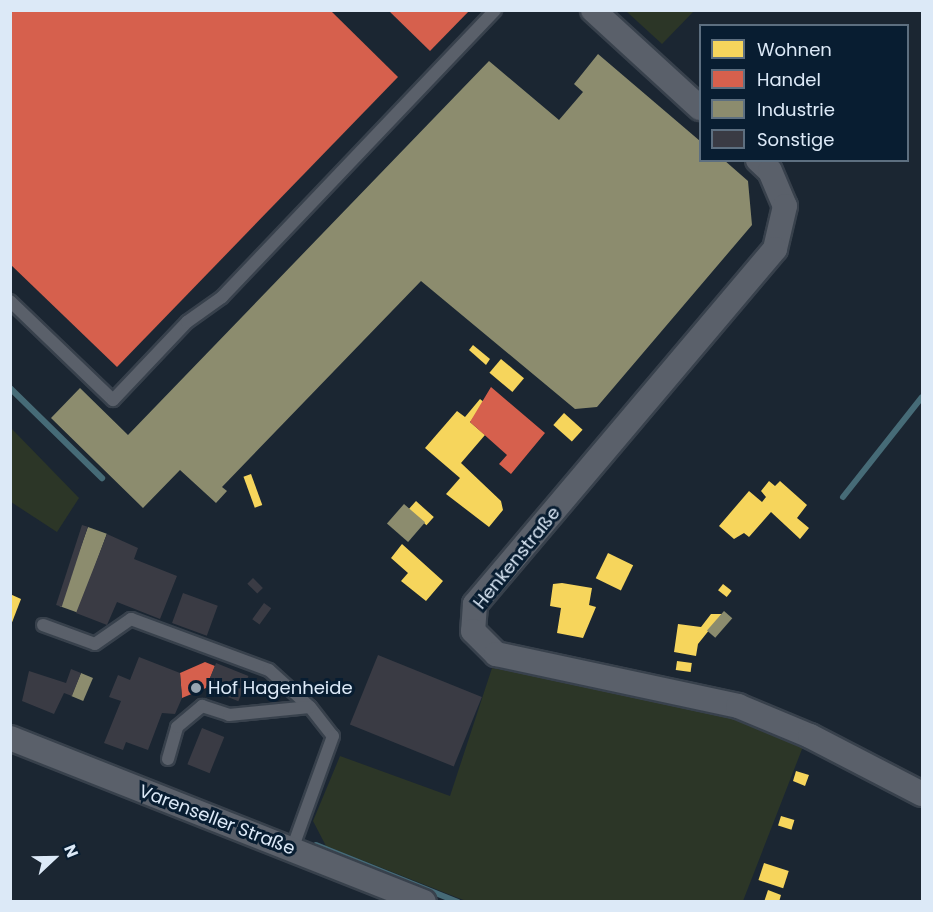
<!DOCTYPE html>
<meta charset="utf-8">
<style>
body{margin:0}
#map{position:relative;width:933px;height:912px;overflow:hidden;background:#1b2632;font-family:Poppins,sans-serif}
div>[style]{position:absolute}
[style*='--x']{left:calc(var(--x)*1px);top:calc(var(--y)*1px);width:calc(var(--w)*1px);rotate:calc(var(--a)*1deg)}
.green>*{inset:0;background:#2c3627}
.homes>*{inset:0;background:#f6d55c;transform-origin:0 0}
.shops>*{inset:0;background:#d6604d}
.industry>*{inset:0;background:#8c8c6e;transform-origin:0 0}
.stream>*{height:6px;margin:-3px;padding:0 3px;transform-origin:3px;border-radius:3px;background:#466b77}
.building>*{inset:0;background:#3a3b44;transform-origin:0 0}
.roads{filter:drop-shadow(2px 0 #38414c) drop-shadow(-2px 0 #38414c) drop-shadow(0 2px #38414c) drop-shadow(0 -2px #38414c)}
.lane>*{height:12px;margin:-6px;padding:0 6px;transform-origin:6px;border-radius:6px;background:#5a606a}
.street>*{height:24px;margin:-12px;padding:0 12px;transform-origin:12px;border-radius:12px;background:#5a606a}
.dots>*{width:16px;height:16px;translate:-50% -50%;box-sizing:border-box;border:3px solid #081d31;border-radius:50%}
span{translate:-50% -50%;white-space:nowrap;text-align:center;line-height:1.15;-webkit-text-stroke:6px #081d31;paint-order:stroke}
.street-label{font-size:18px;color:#dce9f7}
.poi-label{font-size:18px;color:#dce9f7}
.left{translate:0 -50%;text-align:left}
.frame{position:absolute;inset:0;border:12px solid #dce9f7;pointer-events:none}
.legend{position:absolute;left:699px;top:24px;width:210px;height:138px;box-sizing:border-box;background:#081d31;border:2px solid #5d6f80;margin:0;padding:8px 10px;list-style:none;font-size:18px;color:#dce9f7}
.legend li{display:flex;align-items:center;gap:12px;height:30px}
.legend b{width:30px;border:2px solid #5d6f80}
.north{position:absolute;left:24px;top:828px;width:60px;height:60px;-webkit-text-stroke:4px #081d31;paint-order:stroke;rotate:68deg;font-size:16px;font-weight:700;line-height:24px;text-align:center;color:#dce9f7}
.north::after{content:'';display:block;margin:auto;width:21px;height:27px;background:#dce9f7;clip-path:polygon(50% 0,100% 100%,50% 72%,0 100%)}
</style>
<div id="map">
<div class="green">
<i style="clip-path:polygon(626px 11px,694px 11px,662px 44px)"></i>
<i style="clip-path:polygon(11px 428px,79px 498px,57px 532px,11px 502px)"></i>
<i style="clip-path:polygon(492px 668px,712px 709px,804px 744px,743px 901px,466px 901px,326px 846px,313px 821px,340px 756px,450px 796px)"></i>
</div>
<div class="homes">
<i style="clip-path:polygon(473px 345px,490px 359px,486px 365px,469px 350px)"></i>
<i style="left:501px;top:359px;width:30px;height:18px;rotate:40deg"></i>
<i style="clip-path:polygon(480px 399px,485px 403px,470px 422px,485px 435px,461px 463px,501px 501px,503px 510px,489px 527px,446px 494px,460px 478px,425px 448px,457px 411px,465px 417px)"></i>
<i style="left:564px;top:413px;width:25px;height:16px;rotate:42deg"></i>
<i style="left:251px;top:474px;width:33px;height:8px;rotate:70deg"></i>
<i style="clip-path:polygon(769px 481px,775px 486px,780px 481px,807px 505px,797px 518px,809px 528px,800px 539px,771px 512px,749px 537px,744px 533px,734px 539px,719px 526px,749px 491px,762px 502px,766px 497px,761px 491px)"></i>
<i style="left:416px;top:501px;width:24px;height:11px;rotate:42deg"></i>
<i style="clip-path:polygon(402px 544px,443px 581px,426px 601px,401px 581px,408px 573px,391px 558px)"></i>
<i style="left:608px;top:553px;width:28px;height:28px;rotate:26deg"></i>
<i style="clip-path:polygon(562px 583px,592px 588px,589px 605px,596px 607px,583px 638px,557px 633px,561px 608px,550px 606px,553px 584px)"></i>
<i style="left:723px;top:584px;width:11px;height:8px;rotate:38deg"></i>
<i style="clip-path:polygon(10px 594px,21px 599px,11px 625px,10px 625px)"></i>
<i style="clip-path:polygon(711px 614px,722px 614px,698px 644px,696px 656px,674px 652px,678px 624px,701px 627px)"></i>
<i style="left:677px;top:661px;width:15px;height:9px;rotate:8deg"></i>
<i style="clip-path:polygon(796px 771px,809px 775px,805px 786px,793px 781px)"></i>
<i style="left:781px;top:816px;width:14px;height:10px;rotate:17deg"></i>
<i style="left:764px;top:863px;width:26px;height:18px;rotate:18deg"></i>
<i style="clip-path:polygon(768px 890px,781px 895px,779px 902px,764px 902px)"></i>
</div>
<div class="shops">
<i style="clip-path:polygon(10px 10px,330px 10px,398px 77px,117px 367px,10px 264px)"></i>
<i style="clip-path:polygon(388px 10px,470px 10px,430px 51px)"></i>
<i style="clip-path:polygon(491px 387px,545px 433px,511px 474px,499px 464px,507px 455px,470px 422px)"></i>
<i style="clip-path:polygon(205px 662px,215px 666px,206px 688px,182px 698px,180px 673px)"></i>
</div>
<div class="industry">
<i style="clip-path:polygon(598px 54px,700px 141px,700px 160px,724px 160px,748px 181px,752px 225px,597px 407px,575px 409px,421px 281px,222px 487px,227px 491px,216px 503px,180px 470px,143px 508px,51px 418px,80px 388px,128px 435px,489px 61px,559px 120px,583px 92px,574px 84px)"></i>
<i style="left:404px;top:504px;width:28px;height:26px;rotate:41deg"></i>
<i style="left:88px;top:527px;width:20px;height:84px;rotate:20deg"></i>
<i style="left:724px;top:611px;width:11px;height:26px;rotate:41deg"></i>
<i style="left:81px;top:673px;width:13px;height:25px;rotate:23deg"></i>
</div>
<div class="stream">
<i style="--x:10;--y:388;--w:129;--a:44.4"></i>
<i style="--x:843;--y:497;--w:127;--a:-51.7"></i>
<i style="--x:316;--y:845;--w:153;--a:21.9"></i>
</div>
<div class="building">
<i style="left:82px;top:525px;width:6px;height:84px;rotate:18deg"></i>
<i style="clip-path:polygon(107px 534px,138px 548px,134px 559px,177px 576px,160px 619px,117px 602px,107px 625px,76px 613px)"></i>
<i style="left:253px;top:578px;width:14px;height:8px;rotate:45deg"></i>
<i style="left:183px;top:593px;width:37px;height:32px;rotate:20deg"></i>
<i style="left:264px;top:603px;width:9px;height:20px;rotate:36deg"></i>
<i style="left:378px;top:655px;width:112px;height:75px;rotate:22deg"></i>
<i style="clip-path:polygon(139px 657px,180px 673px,182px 698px,175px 714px,162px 713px,148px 750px,126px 742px,123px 750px,104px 743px,121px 701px,109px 697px,118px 675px,130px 680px)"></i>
<i style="left:216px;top:663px;width:35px;height:27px;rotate:22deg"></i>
<i style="clip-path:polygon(71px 669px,81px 673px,72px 696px,64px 693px,54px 714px,22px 701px,29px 671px,66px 683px)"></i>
<i style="left:202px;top:728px;width:24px;height:39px;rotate:22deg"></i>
</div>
<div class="roads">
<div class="lane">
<i style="--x:10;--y:301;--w:143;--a:43.9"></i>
<i style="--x:113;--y:400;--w:108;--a:-46.5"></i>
<i style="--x:187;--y:322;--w:43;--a:-35.5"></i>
<i style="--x:222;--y:297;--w:396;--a:-46.4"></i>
<i style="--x:43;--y:625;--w:55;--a:20.1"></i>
<i style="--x:95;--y:644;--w:44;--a:-34.8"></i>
<i style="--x:131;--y:619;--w:147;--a:20.3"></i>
<i style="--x:269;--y:670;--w:55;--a:42.1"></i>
<i style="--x:310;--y:707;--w:37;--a:52"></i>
<i style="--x:333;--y:736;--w:120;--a:109.9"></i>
<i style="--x:168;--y:759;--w:33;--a:-74"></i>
<i style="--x:177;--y:727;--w:33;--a:-40"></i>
<i style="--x:202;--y:706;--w:28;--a:18"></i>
<i style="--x:229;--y:715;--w:81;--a:-5.6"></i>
</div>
<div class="street">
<i style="--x:593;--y:10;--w:145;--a:42.5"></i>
<i style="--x:758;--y:160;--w:16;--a:43"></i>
<i style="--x:770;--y:171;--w:38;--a:67"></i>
<i style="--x:785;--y:206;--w:44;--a:103.1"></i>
<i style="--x:775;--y:249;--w:465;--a:130.2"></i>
<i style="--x:475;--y:604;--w:27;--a:94"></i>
<i style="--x:473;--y:631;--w:33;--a:45"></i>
<i style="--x:496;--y:654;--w:248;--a:12.1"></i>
<i style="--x:738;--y:706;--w:78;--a:22.6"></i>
<i style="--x:810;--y:736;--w:126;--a:27.4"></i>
<i style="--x:10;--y:738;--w:445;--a:21.6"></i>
</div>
</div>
<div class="dots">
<i style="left:196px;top:688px;background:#98a5b2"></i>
</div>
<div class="street-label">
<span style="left:517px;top:558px;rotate:-51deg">Henkenstraße</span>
<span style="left:217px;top:820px;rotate:21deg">Varenseller Straße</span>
</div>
<div class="poi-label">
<span class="left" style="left:208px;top:688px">Hof Hagenheide</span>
</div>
<div class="frame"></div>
<ul class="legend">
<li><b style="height:16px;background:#f6d55c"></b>Wohnen</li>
<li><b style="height:16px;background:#d6604d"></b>Handel</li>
<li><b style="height:16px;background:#8c8c6e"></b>Industrie</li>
<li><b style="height:16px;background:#3a3b44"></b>Sonstige</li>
</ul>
<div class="north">N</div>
</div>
